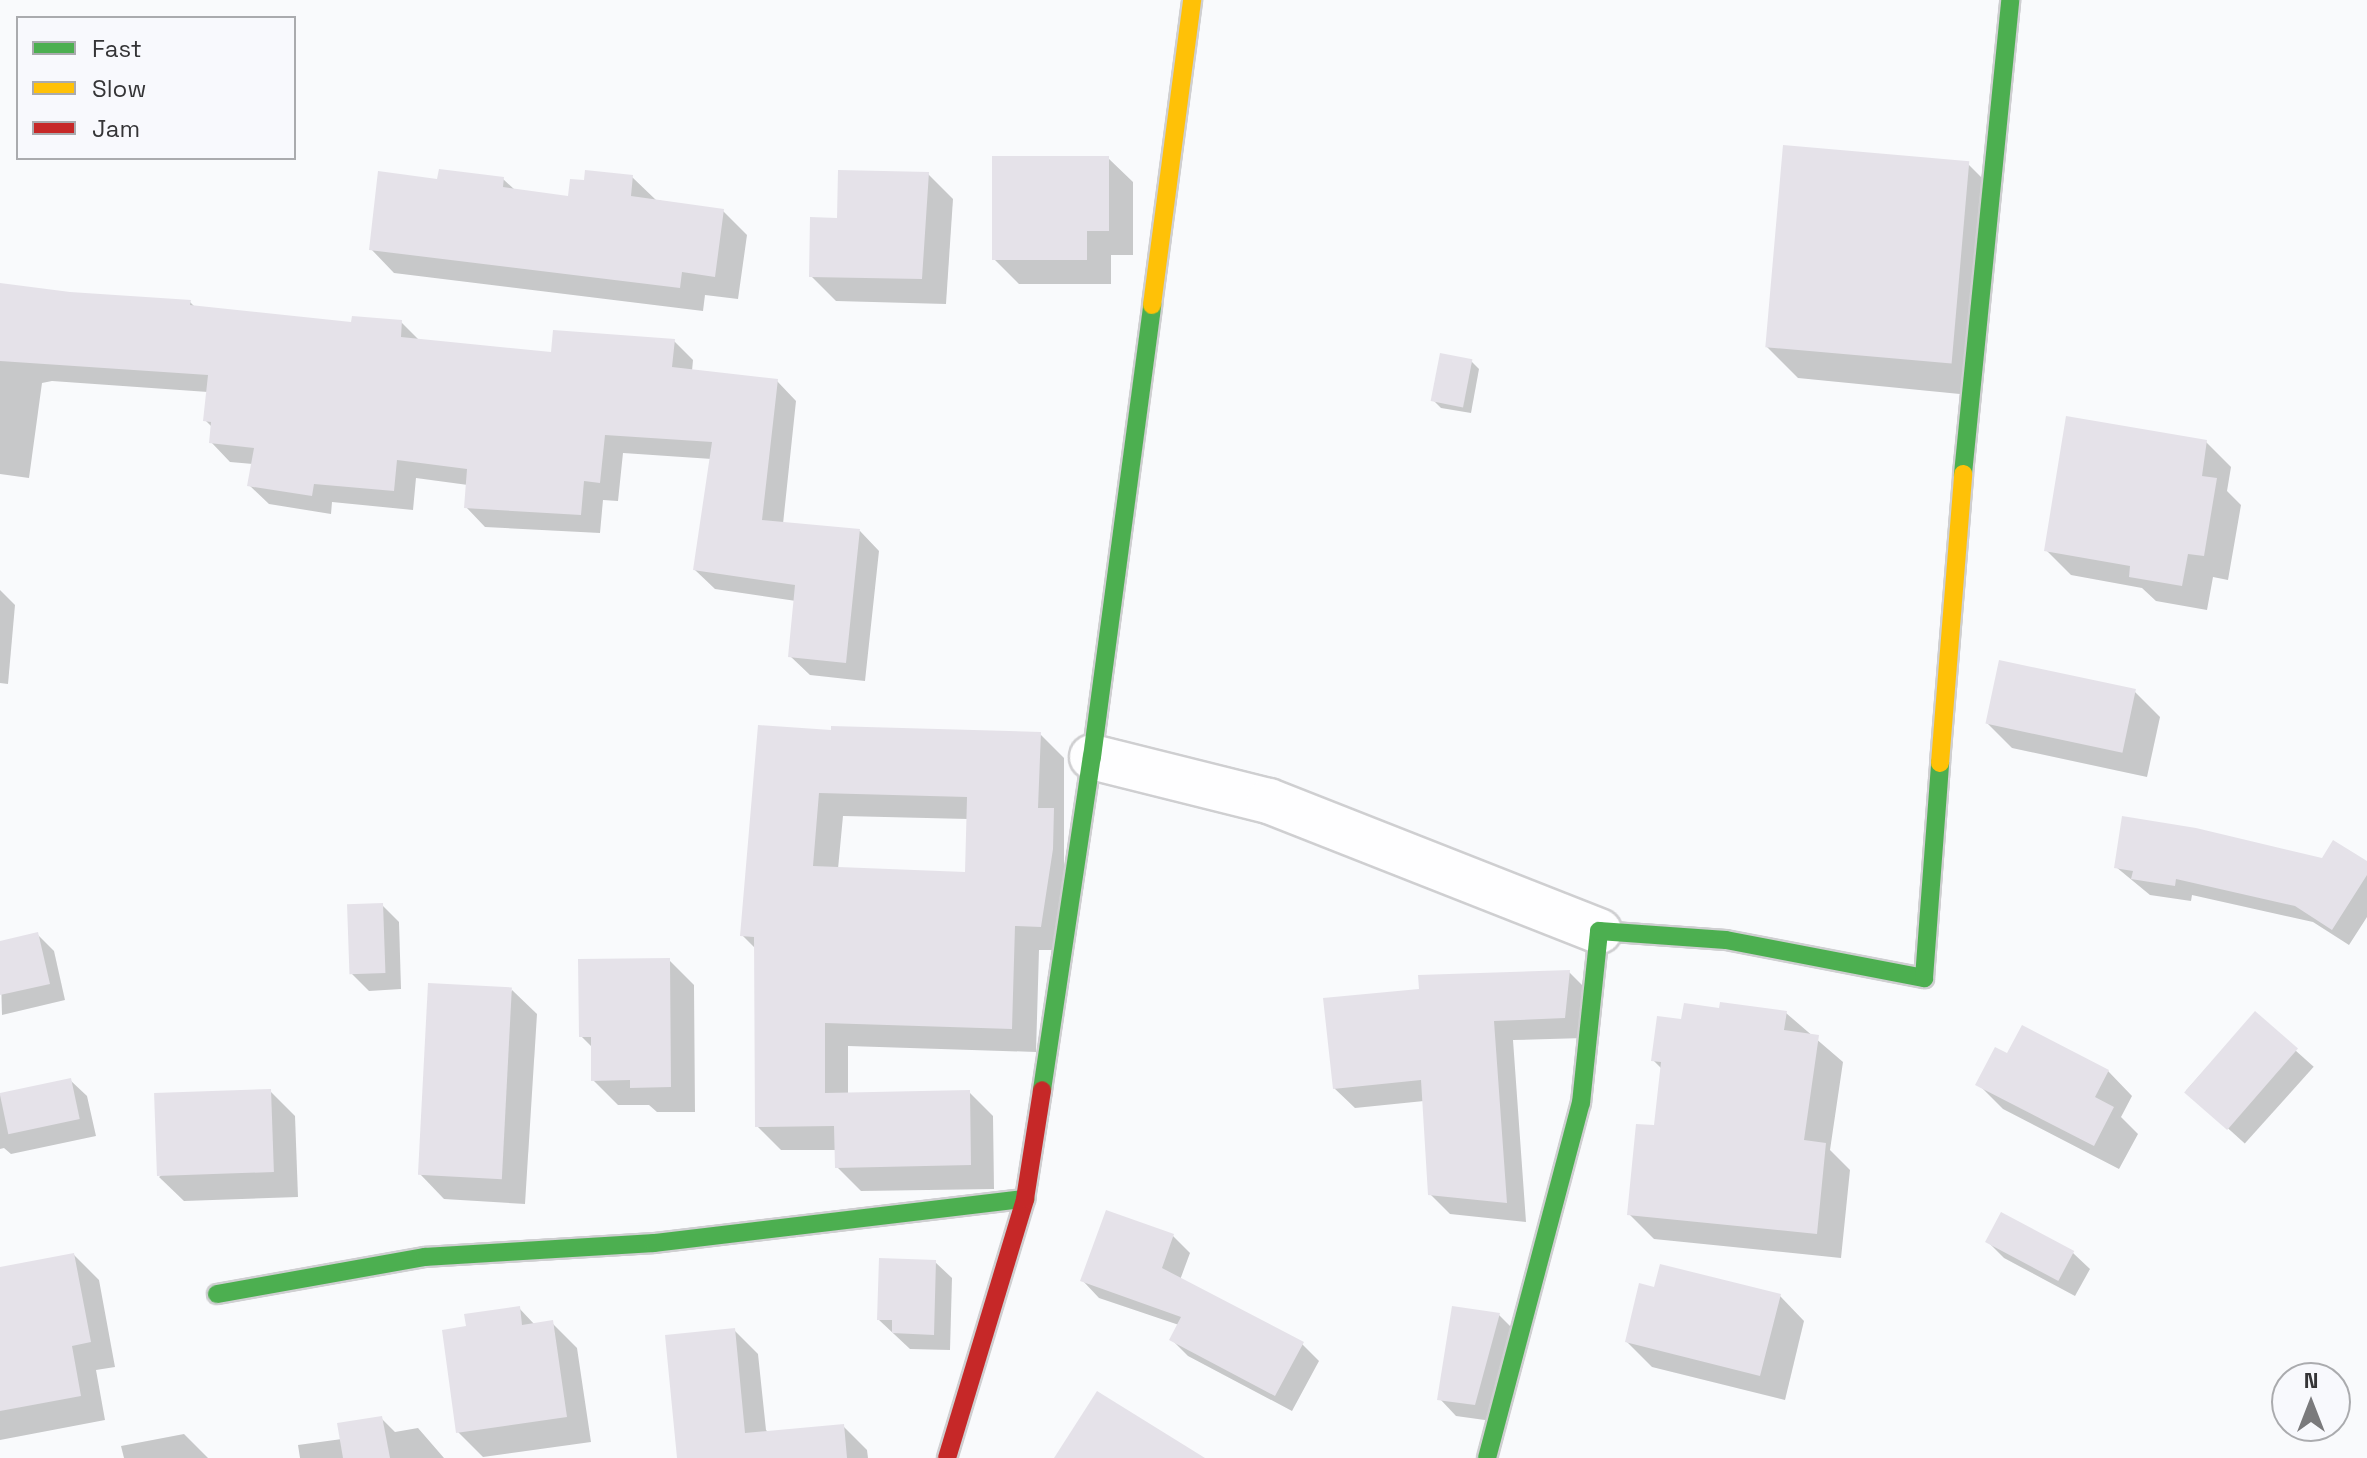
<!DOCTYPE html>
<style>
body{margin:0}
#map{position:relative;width:2367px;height:1458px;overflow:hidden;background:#f9fafc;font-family:"Space Grotesk",sans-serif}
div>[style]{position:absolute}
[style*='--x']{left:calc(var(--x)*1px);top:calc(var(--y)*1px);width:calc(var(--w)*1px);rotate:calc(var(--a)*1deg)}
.shadow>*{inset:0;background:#0003;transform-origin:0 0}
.building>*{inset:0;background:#e5e2e9;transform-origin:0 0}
.roads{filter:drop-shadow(2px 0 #cfcfd1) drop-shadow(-2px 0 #cfcfd1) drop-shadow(0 2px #cfcfd1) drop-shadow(0 -2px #cfcfd1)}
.street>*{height:44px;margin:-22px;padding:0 22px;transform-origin:22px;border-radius:22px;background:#fefeff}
.fast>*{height:18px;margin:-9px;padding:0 9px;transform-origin:9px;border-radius:9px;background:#4caf50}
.slow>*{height:18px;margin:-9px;padding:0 9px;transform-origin:9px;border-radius:9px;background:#ffc107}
.jam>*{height:18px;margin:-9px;padding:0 9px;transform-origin:9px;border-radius:9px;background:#c62828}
span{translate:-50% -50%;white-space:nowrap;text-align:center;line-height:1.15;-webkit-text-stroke:6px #f8f9fd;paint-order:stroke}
.legend{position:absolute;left:16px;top:16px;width:280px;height:144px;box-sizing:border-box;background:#f8f9fd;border:2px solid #aaabae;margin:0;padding:10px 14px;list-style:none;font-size:24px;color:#353537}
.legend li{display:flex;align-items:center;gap:16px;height:40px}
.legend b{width:40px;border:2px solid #aaabae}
.north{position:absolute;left:2271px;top:1362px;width:80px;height:80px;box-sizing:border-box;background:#f8f9fd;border:2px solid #aaabae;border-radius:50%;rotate:0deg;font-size:22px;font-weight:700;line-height:32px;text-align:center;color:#353537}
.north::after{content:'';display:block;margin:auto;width:28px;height:36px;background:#7a7a7c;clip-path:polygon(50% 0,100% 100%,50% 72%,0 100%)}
</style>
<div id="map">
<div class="shadow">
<i style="clip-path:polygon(1108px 158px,1133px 182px,1133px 255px,1111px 255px,1111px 284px,1019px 284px,994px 259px)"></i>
<i style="clip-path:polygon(1968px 164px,2000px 196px,1980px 396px,1798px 378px,1766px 346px)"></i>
<i style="clip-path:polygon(928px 174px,953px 199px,946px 304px,836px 301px,811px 276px,839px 220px)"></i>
<i style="clip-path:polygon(632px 177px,656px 200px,723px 211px,747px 235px,738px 299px,705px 295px,703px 311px,394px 273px,371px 249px,439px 181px,503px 179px,515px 190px,570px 198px)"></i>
<i style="clip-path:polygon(0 285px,69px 294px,190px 302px,196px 308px,353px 324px,401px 322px,420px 341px,553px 354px,674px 341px,693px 360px,692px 371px,777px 381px,796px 401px,783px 524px,860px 531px,879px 551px,865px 681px,810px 675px,790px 656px,796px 601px,715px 589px,695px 570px,712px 459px,623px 453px,618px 501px,603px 500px,600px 533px,485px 527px,466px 507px,468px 485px,416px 478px,413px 510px,332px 502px,331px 514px,269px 504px,249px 485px,253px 464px,230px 462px,211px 442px,213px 428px,205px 420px,208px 392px,52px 381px,42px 383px,29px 478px,0 474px)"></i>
<i style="clip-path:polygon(1471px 361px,1479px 369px,1471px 413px,1441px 408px,1433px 400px)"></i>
<i style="clip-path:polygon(2206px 442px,2231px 467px,2227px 491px,2241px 505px,2228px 580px,2213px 577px,2207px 610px,2156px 601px,2142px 588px,2071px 575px,2046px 550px)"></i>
<i style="clip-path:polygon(0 590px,15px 605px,8px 684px,0 683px)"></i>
<i style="clip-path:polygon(2135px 692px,2160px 717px,2147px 777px,2012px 748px,1987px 723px)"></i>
<i style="clip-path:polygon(evenodd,833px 732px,1040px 734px,1064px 758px,1064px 950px,1039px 950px,1036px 1052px,848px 1046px,848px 1094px,969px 1092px,993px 1116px,994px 1189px,861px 1191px,837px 1167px,837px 1150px,781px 1150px,757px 1126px,756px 949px,742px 935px,833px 732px,843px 816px,968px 819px,967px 874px,838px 869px,843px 816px)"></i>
<i style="clip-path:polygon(2323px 860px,2367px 864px,2367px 917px,2349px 945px,2313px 922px,2192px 895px,2191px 901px,2150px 895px,2116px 867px)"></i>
<i style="clip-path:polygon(382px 905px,399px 922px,401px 989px,369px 991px,352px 974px)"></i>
<i style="clip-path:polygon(38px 935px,54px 951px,65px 1000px,2px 1015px,0 943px)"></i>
<i style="clip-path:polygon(669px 960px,694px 985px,695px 1112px,657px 1112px,649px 1105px,618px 1105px,593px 1080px,593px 1048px,581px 1036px)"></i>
<i style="clip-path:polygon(1569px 972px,1589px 992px,1584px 1038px,1513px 1040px,1526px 1222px,1450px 1214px,1430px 1194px,1424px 1101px,1355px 1108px,1334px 1088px)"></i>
<i style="clip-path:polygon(512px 990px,537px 1014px,525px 1204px,444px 1199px,420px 1174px)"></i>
<i style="clip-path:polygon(1721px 1010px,1786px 1013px,1843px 1062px,1830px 1150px,1850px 1170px,1841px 1258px,1654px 1239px,1629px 1214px,1656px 1128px,1663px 1070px,1653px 1060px,1683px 1022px)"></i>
<i style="left:2255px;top:1014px;width:79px;height:103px;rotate:42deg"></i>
<i style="clip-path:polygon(2008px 1056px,2108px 1071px,2132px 1096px,2121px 1117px,2138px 1134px,2119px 1169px,2003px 1109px,1978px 1084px)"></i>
<i style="clip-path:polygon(70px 1080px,87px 1096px,96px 1136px,11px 1154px,4px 1148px,0 1149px,0 1095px)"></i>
<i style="clip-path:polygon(270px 1091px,295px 1116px,298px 1197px,184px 1201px,159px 1177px)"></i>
<i style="clip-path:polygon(1108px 1212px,1173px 1236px,1190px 1253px,1180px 1280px,1302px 1344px,1319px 1361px,1292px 1411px,1188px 1356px,1171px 1339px,1179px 1325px,1099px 1298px,1083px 1281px)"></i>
<i style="clip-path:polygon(1987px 1241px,2073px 1253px,2090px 1269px,2075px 1296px,2004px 1258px)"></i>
<i style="clip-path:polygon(74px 1255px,99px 1280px,115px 1367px,96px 1370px,105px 1420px,0 1440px,0 1269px)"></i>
<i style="clip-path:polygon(935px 1262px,952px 1278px,950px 1350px,910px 1349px,879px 1320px)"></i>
<i style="clip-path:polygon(1656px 1290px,1780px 1296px,1804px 1321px,1785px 1400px,1652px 1367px,1627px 1342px)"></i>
<i style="clip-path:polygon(519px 1308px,535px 1325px,552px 1323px,577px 1348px,591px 1442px,483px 1457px,458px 1432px,468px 1328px)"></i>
<i style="clip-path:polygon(1499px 1315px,1515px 1331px,1492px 1421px,1456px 1416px,1440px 1399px)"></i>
<i style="clip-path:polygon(734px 1330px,758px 1354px,766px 1430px,769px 1433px,843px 1426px,867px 1450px,868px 1458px,678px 1458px)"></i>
<i style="clip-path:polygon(381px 1418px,395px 1432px,418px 1428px,444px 1458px,300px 1458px,298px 1445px,342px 1439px)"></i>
<i style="clip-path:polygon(184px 1434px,208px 1458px,124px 1458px,121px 1446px)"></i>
</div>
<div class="building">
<i style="left:1783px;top:145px;width:187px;height:203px;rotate:5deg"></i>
<i style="clip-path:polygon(992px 156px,1109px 156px,1109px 231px,1087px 231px,1087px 260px,992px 260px)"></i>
<i style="clip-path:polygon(439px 169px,504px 177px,503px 187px,568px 196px,570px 179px,584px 180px,585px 170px,633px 175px,631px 196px,724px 209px,715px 277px,682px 272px,680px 288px,369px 250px,378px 171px,437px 179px)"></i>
<i style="clip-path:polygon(838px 170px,929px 172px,922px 279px,809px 277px,810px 217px,837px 218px)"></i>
<i style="clip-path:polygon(0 283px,70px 292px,191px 300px,190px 305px,351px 322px,352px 316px,402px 320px,401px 337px,551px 352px,553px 330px,675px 339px,672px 367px,778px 379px,762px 520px,860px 529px,846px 663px,788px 657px,795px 585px,693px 570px,712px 442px,605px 435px,600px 483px,584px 481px,581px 515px,464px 508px,467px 469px,397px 460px,394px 491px,314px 484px,312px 496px,247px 486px,254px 448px,209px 443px,211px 422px,203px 421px,208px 375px,0 361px)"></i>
<i style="left:1440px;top:353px;width:33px;height:49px;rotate:11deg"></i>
<i style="clip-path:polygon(2066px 416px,2207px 440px,2202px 476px,2217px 478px,2204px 556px,2188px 554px,2182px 586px,2129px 577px,2130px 566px,2044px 551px)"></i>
<i style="left:1999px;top:660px;width:140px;height:65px;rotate:12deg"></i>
<i style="clip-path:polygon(evenodd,758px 725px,831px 730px,831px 726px,1041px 732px,1038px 808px,1054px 808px,1053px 849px,1041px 927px,1015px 926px,1012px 1029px,825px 1023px,825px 1093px,970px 1090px,971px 1165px,835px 1168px,834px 1126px,755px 1127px,754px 937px,740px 936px,758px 725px,819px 793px,967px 797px,965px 872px,813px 866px,819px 793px)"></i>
<i style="clip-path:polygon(2122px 816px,2196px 828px,2322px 858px,2333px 840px,2367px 861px,2367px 875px,2332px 930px,2295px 906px,2176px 879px,2175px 886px,2131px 879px,2133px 871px,2114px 868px)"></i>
<i style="left:383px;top:903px;width:70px;height:36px;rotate:88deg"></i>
<i style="clip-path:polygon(38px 932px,50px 984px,0 995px,0 941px)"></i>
<i style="clip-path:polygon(670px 958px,671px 1087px,630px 1088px,630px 1080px,591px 1081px,591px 1037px,579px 1037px,578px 959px)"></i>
<i style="clip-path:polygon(1570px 970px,1565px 1018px,1494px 1021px,1507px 1203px,1428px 1195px,1421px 1080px,1333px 1089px,1323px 998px,1419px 989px,1418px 975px)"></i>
<i style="left:428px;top:983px;width:84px;height:192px;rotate:3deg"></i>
<i style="clip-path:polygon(1720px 1002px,1787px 1011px,1784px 1030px,1819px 1035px,1804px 1140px,1826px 1143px,1817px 1234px,1627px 1215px,1636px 1124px,1654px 1125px,1661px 1062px,1651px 1061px,1657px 1016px,1681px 1019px,1684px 1003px,1719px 1008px)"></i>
<i style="left:2255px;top:1011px;width:57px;height:108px;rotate:41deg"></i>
<i style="clip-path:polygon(2022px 1025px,2109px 1070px,2095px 1097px,2114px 1107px,2094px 1146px,1975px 1085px,1995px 1047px,2007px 1053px)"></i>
<i style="left:71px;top:1078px;width:42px;height:73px;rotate:78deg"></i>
<i style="left:271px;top:1089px;width:83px;height:117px;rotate:88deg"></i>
<i style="clip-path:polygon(1106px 1210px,1174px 1234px,1162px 1268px,1304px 1342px,1275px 1396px,1169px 1340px,1181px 1317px,1080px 1281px)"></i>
<i style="left:2001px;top:1212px;width:83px;height:34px;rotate:28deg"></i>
<i style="clip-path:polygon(74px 1253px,91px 1342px,72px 1346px,81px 1396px,0 1411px,0 1267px)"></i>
<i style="clip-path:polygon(879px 1258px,936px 1260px,934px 1335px,892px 1333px,892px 1320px,877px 1320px)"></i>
<i style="clip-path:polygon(1660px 1264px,1781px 1294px,1760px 1376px,1625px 1342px,1639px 1283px,1654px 1287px)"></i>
<i style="clip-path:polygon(520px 1306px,522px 1325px,553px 1320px,567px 1417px,456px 1433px,442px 1330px,466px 1326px,464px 1314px)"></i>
<i style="clip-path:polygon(1452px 1306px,1500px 1313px,1475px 1405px,1437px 1400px)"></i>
<i style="clip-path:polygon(735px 1328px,745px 1433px,844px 1424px,847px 1458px,677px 1458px,665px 1335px)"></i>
<i style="clip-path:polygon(1097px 1391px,1205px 1458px,1054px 1458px)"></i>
<i style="clip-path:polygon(382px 1416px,390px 1458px,343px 1458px,337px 1423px)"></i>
</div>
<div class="roads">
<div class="street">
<i style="--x:1092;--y:757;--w:182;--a:14"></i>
<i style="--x:1269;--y:801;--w:355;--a:21.5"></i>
</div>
<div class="fast">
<i style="--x:1963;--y:474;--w:476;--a:-84.3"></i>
<i style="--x:1042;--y:1090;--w:337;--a:-81.5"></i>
<i style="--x:1092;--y:757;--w:456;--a:-82.4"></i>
<i style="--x:217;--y:1294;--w:211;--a:-10.1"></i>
<i style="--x:425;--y:1257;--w:229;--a:-3.5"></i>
<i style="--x:654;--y:1243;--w:374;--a:-6.8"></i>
<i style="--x:1487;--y:1458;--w:367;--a:-75.2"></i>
<i style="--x:1581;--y:1103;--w:173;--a:-84"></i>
<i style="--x:1599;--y:931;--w:127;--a:4.1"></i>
<i style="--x:1726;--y:940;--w:202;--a:10.9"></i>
<i style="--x:1924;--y:978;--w:216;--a:-85.7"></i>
</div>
<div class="slow">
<i style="--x:1152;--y:305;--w:308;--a:-82.5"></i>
<i style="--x:1940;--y:763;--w:290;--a:-85.4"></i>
</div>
<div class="jam">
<i style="--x:947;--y:1458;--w:270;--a:-73.2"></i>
<i style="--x:1025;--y:1199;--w:110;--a:-81.1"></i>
</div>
</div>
<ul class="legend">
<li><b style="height:10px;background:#4caf50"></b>Fast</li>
<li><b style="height:10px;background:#ffc107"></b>Slow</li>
<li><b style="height:10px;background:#c62828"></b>Jam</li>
</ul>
<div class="north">N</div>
</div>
